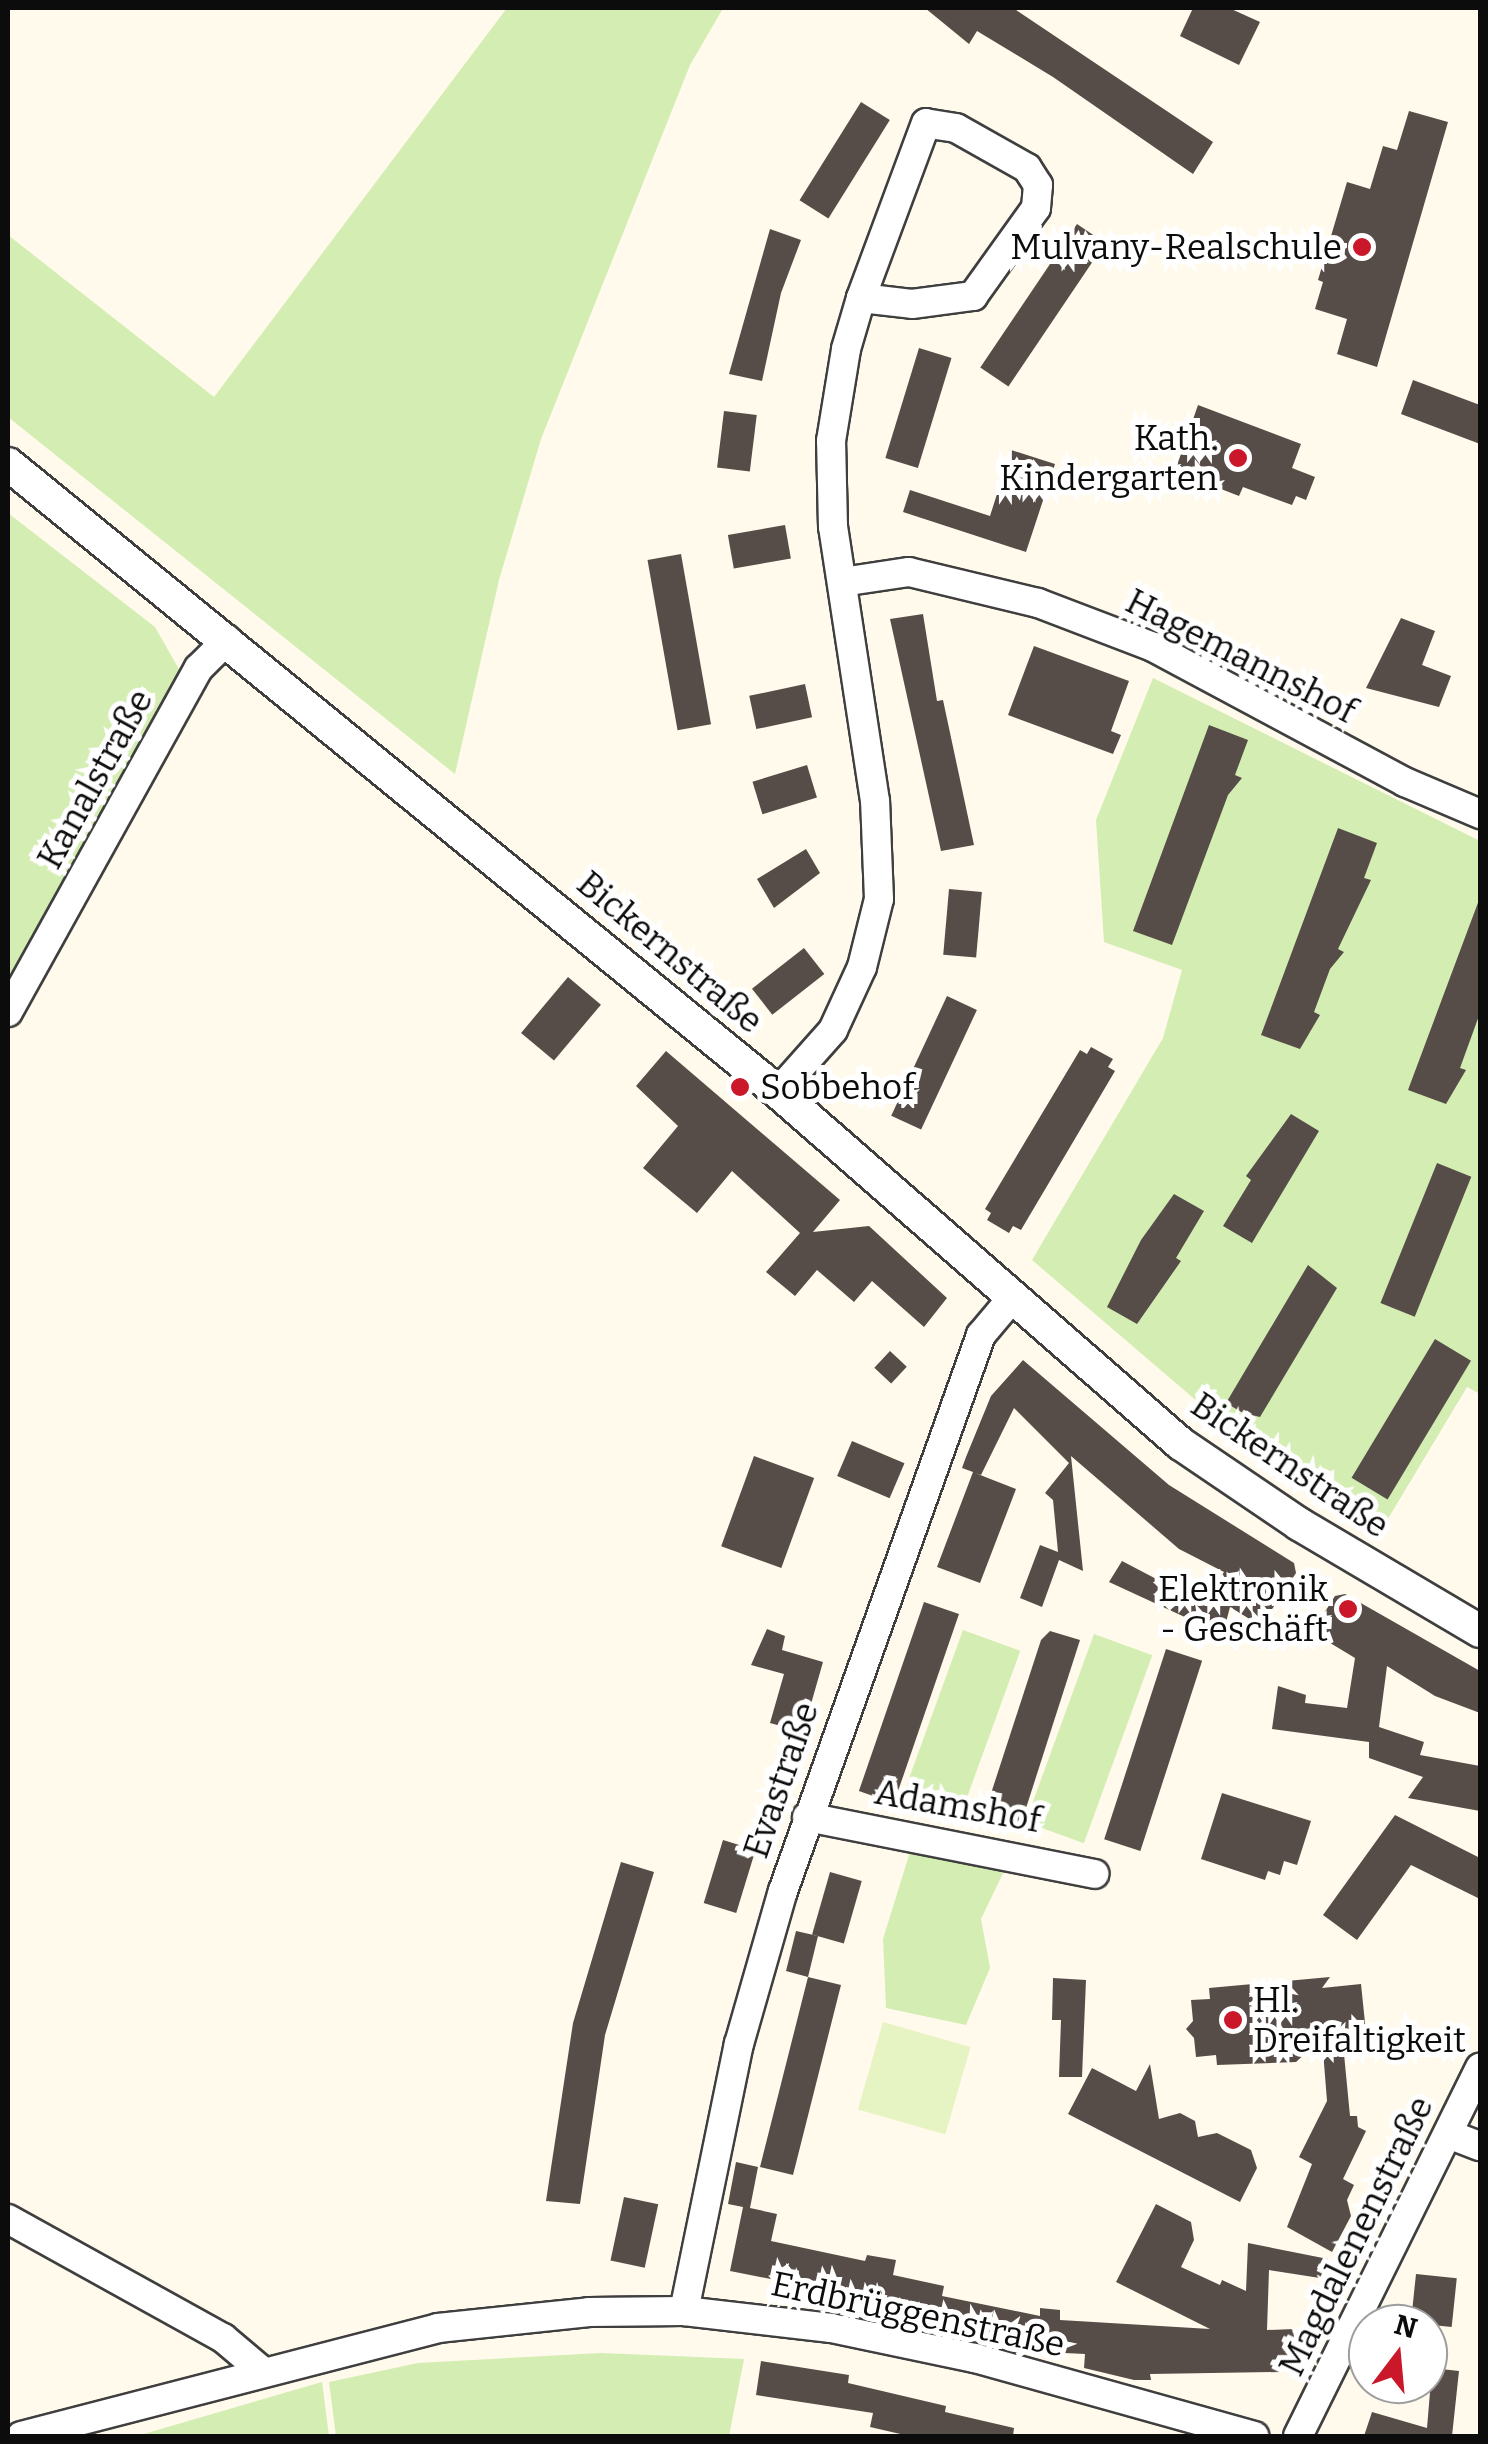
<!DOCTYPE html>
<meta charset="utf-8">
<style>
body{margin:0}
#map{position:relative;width:1488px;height:2444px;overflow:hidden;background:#fffaec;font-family:Bitter,serif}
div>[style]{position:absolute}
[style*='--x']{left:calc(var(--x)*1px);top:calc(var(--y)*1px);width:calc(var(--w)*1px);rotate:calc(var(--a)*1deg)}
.green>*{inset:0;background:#d4edb2;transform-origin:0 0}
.pitch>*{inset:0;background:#e6f4c4;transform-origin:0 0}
.building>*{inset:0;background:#564d48;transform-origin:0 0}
.roads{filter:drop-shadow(2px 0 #3f3f3f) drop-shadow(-2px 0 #3f3f3f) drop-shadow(0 2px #3f3f3f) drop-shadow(0 -2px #3f3f3f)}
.minor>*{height:28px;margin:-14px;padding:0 14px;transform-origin:14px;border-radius:14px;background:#fff}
.tertiary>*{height:32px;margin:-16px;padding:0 16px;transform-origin:16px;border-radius:16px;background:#fff}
.dots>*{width:28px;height:28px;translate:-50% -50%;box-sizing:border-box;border:5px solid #fff;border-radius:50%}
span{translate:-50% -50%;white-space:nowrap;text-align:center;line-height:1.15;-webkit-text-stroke:10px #fff;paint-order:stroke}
.poi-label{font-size:35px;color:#0c0c0c}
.right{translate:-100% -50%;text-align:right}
.left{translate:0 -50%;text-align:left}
.street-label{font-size:35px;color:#0c0c0c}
.frame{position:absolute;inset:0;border:10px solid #0c0c0c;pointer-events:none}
.north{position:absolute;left:1348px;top:2304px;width:100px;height:100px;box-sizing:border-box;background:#fff;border:2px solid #9e9e9e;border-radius:50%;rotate:16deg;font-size:28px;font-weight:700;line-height:40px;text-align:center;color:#0c0c0c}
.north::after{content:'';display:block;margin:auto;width:35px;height:45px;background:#ca172a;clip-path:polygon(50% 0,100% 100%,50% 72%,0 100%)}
</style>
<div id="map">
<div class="green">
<i style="clip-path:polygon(507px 8px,722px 10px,690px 65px,541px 439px,499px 580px,455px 774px,8px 417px,8px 235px,214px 397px)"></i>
<i style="clip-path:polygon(8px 513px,155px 627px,180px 671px,8px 983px)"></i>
<i style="clip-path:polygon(1153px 678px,1480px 841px,1480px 1394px,1467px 1387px,1386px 1522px,1233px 1432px,1032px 1260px,1163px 1038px,1182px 970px,1104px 942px,1096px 820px)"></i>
<i style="left:963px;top:1630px;width:61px;height:180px;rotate:20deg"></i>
<i style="left:1094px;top:1634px;width:62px;height:200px;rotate:20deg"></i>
<i style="clip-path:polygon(910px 1852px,1005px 1869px,981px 1919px,990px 1968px,966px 2025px,886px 2008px,883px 1939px)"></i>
<i style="clip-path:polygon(601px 2353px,744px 2359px,729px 2436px,336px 2436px,329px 2382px,418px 2363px)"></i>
<i style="clip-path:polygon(322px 2382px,329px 2436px,137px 2436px)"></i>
</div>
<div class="pitch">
<i style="left:883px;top:2022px;width:91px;height:91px;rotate:16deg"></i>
</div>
<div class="building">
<i style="clip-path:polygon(925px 8px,1013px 8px,1213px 142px,1193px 174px,1053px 77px,977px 31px,969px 44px)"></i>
<i style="clip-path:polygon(1193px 8px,1229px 8px,1260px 22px,1239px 65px,1180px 36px)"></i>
<i style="left:861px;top:102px;width:34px;height:116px;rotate:32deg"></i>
<i style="clip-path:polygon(1409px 111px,1448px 122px,1377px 367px,1337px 354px,1347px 319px,1315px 309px,1323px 282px,1318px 280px,1347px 182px,1370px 189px,1383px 146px,1397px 150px)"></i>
<i style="left:1077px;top:224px;width:34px;height:173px;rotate:34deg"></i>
<i style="clip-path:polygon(770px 229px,801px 240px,781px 293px,762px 381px,729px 374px)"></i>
<i style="left:919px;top:348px;width:34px;height:115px;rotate:17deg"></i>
<i style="clip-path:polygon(1413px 380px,1480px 405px,1480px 444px,1401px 414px)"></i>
<i style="clip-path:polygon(1198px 405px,1301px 444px,1292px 468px,1315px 477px,1306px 500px,1296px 496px,1292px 505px,1243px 487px,1239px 496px,1175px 471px)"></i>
<i style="left:724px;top:411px;width:33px;height:57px;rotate:7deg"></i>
<i style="clip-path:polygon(1011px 450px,1055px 464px,1026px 552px,903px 512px,910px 490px,990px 516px)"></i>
<i style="left:785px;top:525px;width:34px;height:58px;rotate:80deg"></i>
<i style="left:681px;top:554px;width:173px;height:34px;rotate:80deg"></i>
<i style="clip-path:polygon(923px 614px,937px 701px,943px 700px,974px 845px,941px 851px,890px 619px)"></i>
<i style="clip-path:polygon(1401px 618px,1435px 631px,1422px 665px,1451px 676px,1439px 707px,1366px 688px)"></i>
<i style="clip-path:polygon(1034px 646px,1129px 681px,1111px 731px,1121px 735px,1113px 754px,1008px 715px)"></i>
<i style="left:805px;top:684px;width:34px;height:57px;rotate:78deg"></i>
<i style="clip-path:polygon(1209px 725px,1248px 740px,1235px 775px,1242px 778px,1228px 795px,1172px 945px,1133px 931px)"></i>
<i style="left:807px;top:765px;width:34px;height:57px;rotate:73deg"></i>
<i style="clip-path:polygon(1338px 828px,1377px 843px,1364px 878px,1371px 880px,1338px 949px,1344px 952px,1330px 969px,1314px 1012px,1320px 1015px,1300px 1049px,1261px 1035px)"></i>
<i style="clip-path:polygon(806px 849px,820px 873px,774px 908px,757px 879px)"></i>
<i style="left:949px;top:889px;width:33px;height:66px;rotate:5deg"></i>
<i style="clip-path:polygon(1479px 900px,1480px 1013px,1460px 1068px,1466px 1070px,1446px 1104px,1408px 1090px)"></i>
<i style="left:804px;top:948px;width:33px;height:66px;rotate:52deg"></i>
<i style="left:568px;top:977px;width:43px;height:73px;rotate:40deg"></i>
<i style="left:947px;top:996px;width:33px;height:132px;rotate:25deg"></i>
<i style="clip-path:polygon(1091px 1047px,1113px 1059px,1108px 1067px,1115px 1071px,1021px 1230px,1013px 1226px,1009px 1233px,987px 1220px,991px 1213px,985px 1209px,1080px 1050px,1087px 1054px)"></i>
<i style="clip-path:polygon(666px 1051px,840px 1200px,813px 1232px,869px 1226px,947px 1298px,924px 1327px,872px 1281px,854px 1302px,817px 1270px,795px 1296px,766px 1272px,800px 1233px,732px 1171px,697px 1213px,643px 1168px,678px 1126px,636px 1086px)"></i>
<i style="clip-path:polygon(1291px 1114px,1319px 1131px,1252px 1243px,1223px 1226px,1251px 1180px,1246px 1176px)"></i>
<i style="left:1437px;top:1163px;width:37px;height:151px;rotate:22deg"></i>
<i style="clip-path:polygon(1174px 1194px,1204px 1211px,1176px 1258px,1181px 1261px,1137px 1324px,1107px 1307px,1141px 1240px)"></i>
<i style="clip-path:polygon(1308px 1265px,1337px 1288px,1260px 1417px,1243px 1413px,1226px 1403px)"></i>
<i style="left:1435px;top:1339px;width:42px;height:162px;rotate:31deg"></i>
<i style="left:890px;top:1351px;width:23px;height:23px;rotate:43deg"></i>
<i style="clip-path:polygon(1023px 1360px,1169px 1485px,1294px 1563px,1296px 1573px,1261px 1626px,1230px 1607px,1224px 1630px,1215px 1631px,1109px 1582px,1122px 1561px,1204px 1604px,1224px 1572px,1179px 1549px,1071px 1456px,1083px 1571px,1059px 1560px,1042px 1607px,1020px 1598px,1040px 1545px,1058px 1552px,1053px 1500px,1045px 1493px,1069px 1463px,1014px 1408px,981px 1475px,975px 1473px,1016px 1489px,980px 1583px,937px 1567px,973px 1472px,962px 1468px,966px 1457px,991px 1396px)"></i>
<i style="left:852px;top:1441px;width:57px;height:38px;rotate:23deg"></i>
<i style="left:754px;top:1456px;width:64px;height:96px;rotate:20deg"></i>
<i style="clip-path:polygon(1345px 1594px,1480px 1671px,1480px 1713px,1435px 1696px,1387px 1666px,1379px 1727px,1424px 1742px,1420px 1755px,1480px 1766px,1480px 1811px,1408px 1798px,1423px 1777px,1369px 1758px,1369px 1742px,1272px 1729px,1278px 1686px,1306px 1695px,1305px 1703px,1347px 1708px,1355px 1658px,1312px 1632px,1335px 1596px)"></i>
<i style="left:924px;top:1602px;width:37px;height:200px;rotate:19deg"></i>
<i style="clip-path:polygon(767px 1629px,785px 1636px,782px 1650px,823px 1662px,803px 1732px,770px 1723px,784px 1674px,751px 1665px)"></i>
<i style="clip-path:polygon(1050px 1631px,1080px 1640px,1019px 1830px,983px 1818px,1041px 1640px)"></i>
<i style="left:1166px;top:1649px;width:38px;height:200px;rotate:18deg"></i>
<i style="clip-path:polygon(1222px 1793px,1311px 1821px,1297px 1865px,1284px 1861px,1280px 1875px,1268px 1871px,1265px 1880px,1201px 1859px)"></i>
<i style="clip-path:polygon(1395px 1815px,1480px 1858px,1480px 1899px,1411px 1865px,1357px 1940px,1323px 1915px)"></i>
<i style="left:723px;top:1840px;width:34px;height:66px;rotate:17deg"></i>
<i style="clip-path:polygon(621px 1862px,654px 1872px,605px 2035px,580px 2204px,546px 2201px,573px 2023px)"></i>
<i style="left:830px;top:1872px;width:33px;height:65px;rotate:16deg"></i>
<i style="clip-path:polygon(796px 1931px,818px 1936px,808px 1977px,841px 1985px,793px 2175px,760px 2167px,808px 1977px,786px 1971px)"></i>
<i style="clip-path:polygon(1330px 1977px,1322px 1988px,1361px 1984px,1367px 2042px,1350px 2043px,1351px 2053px,1344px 2054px,1350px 2116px,1357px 2116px,1358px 2127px,1366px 2131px,1343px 2179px,1354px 2185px,1347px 2200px,1351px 2216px,1332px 2252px,1287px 2227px,1312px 2164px,1299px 2157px,1327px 2101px,1322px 2038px,1296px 2062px,1217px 2065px,1216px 2055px,1196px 2057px,1194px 2038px,1186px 2029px,1193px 2021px,1191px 2000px,1210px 1999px,1209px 1988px)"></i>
<i style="clip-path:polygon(1053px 1978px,1086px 1980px,1082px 2077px,1059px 2077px,1061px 2020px,1052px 2020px)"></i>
<i style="clip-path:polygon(1150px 2064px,1159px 2119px,1180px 2113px,1195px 2121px,1198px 2137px,1217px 2133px,1251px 2150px,1257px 2168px,1240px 2202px,1068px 2114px,1092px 2068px,1136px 2091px)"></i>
<i style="clip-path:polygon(736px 2162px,758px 2167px,750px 2208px,777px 2214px,771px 2241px,865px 2261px,867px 2255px,896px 2260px,893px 2275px,944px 2286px,942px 2296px,1040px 2316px,1040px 2308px,1060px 2310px,1060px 2320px,1210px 2329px,1116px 2282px,1156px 2204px,1191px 2222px,1194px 2240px,1181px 2267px,1220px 2285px,1222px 2280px,1246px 2291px,1248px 2243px,1328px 2259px,1320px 2278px,1269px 2270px,1267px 2330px,1294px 2329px,1295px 2360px,1279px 2360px,1280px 2372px,1150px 2374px,1151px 2380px,1134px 2380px,1084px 2368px,1085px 2354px,1044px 2352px,914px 2325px,913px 2307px,730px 2271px,743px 2207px,728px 2204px)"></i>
<i style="left:624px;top:2197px;width:35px;height:65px;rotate:12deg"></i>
<i style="left:1416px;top:2274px;width:41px;height:49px;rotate:6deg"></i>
<i style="clip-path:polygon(761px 2361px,849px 2375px,848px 2383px,946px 2406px,945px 2412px,1014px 2428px,1013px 2436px,909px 2436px,870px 2427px,873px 2413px,756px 2395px)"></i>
<i style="clip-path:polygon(1432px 2368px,1459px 2371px,1452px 2436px,1364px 2436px,1372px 2412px,1427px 2428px)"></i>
</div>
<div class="roads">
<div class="minor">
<i style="--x:842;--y:582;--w:68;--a:-8.5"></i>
<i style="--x:909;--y:572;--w:133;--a:13.5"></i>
<i style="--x:1038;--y:603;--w:123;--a:20.9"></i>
<i style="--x:1153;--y:647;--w:286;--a:28.2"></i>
<i style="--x:1405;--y:782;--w:82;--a:23.1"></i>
<i style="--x:8;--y:1012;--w:393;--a:-61"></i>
<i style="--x:199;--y:668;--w:40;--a:-45"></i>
<i style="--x:778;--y:1092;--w:83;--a:-48.4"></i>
<i style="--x:833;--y:1030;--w:69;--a:-65.3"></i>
<i style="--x:862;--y:967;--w:70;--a:-76"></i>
<i style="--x:879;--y:899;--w:98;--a:-92.3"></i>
<i style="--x:875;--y:801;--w:277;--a:-98.7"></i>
<i style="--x:833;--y:527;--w:86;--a:-91.3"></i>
<i style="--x:831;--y:441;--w:93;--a:-80.7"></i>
<i style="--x:846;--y:349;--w:53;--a:-73.6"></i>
<i style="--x:861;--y:298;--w:51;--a:6.7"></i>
<i style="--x:912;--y:304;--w:62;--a:-7.5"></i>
<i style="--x:973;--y:296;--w:108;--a:-54.4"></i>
<i style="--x:1036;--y:208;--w:23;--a:-85"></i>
<i style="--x:1038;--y:185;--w:20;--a:-123"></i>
<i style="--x:1027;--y:168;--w:81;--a:-150.6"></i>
<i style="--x:956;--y:128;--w:30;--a:-171"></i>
<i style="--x:926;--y:123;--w:187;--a:110.4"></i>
<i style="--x:807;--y:1817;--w:293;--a:11.2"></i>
<i style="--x:1448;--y:2134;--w:34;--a:21"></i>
<i style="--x:8;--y:2219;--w:246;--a:29"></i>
<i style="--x:223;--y:2338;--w:50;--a:40.1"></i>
<i style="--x:684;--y:2311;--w:273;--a:-78.4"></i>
<i style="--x:739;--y:2044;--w:159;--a:-74"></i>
<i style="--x:783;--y:1891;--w:590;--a:-70.4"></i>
<i style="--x:981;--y:1335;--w:50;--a:-49.9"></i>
<i style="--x:21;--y:2436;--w:431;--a:-14.5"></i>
<i style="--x:438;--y:2328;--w:152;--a:-6"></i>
<i style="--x:589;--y:2312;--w:95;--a:-0.6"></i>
<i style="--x:684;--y:2311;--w:148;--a:6.6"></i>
<i style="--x:831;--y:2328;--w:147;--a:11.8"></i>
<i style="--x:975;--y:2358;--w:290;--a:15.6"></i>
<i style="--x:1298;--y:2436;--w:411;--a:-63.7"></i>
</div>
<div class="tertiary">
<i style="--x:8;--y:464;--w:994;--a:39.2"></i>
<i style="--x:778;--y:1092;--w:535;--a:41.14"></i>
<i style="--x:1181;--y:1444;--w:143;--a:34.1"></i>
<i style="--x:1299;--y:1524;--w:210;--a:30.6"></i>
</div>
</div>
<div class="dots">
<i style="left:1362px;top:247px;background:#ca172a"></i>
<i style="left:1238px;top:458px;background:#ca172a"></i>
<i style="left:740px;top:1087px;background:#ca172a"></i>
<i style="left:1348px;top:1609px;background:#ca172a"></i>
<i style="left:1233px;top:2020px;background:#ca172a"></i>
</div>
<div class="poi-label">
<span class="right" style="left:1342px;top:247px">Mulvany-Realschule</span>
<span class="right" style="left:1218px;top:458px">Kath.<br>Kindergarten</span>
<span class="left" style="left:760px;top:1087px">Sobbehof</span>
<span class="right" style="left:1328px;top:1609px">Elektronik<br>- Geschäft</span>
<span class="left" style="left:1253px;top:2020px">Hl.<br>Dreifaltigkeit</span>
</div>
<div class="street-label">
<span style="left:1241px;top:656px;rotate:27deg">Hagemannshof</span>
<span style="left:95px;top:779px;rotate:-61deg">Kanalstraße</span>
<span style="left:670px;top:952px;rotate:40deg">Bickernstraße</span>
<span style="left:1290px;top:1465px;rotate:34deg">Bickernstraße</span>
<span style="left:781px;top:1780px;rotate:-71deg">Evastraße</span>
<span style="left:958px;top:1806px;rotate:10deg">Adamshof</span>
<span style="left:1356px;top:2236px;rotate:-64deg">Magdalenenstraße</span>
<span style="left:918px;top:2314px;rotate:12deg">Erdbrüggenstraße</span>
</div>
<div class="frame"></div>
<div class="north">N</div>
</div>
